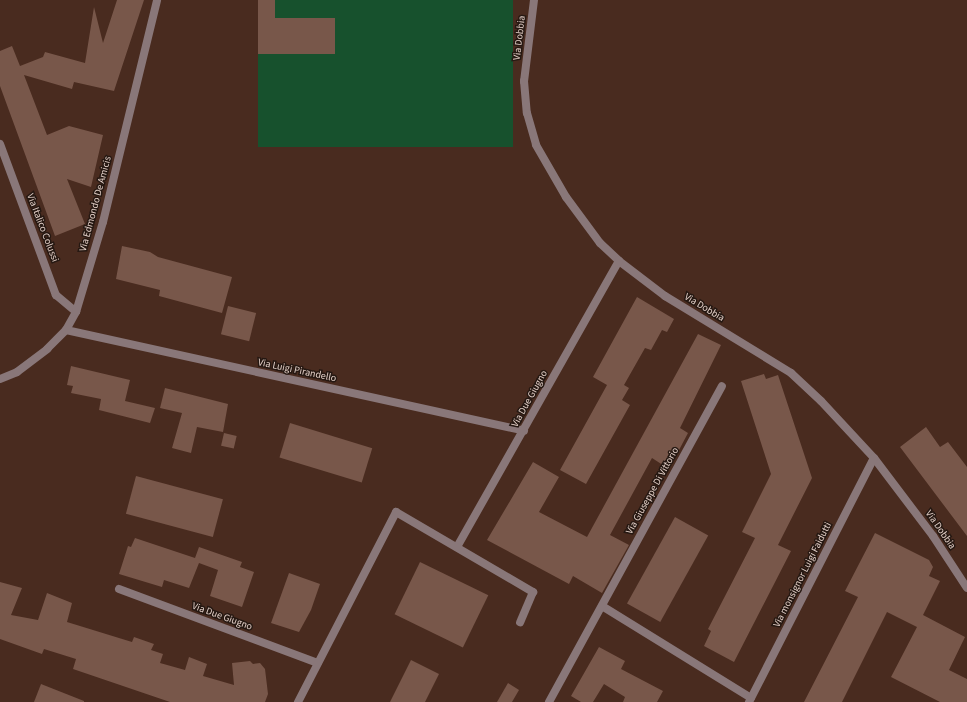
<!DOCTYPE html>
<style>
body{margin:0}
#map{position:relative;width:967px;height:702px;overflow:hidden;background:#492b1f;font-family:"Source Sans 3",sans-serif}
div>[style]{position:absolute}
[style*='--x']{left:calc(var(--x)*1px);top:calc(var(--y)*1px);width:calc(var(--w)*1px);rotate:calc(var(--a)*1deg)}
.green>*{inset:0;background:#17512d;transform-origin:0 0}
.building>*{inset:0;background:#78574a;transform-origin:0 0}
.minor>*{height:8px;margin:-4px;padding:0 4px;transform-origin:4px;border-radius:4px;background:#897779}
span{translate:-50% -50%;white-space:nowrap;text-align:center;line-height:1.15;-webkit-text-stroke:3px #251812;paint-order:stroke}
.street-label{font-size:10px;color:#e4d0c8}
</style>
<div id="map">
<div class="green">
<i style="left:258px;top:0;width:255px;height:147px"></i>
</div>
<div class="building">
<i style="clip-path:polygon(117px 0,144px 0,114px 91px,74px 82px,72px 89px,24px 75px,47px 135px,69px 126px,103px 135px,91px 187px,67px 179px,85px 224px,55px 236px,0 86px,0 51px,12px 46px,20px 66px,43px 57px,45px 52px,85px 63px,94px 7px,103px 43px)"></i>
<i style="clip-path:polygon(258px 0,275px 0,275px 18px,335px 18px,335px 54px,258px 54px)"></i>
<i style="clip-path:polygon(122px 246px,150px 252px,158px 257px,232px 277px,222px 313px,159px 296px,160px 290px,116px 279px)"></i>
<i style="clip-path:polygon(637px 297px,674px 319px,667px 332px,662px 330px,651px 350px,645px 348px,624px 385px,629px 388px,622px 400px,630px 405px,586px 484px,560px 470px,607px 385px,593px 377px)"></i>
<i style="left:228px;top:306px;width:29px;height:29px;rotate:14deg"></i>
<i style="clip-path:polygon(698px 334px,721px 345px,680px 428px,688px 433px,669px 469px,652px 458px,610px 535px,629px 545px,602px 593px,573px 576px,569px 584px,487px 540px,533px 462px,559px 477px,539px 512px,587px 537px)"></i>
<i style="clip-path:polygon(71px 366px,130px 380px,125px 401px,155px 408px,150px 423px,99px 410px,101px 399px,71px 393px,73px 386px,67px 385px)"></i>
<i style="clip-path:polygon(764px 374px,766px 379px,778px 375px,812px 478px,778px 545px,791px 551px,734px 662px,704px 646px,711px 631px,708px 629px,755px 538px,742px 532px,771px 474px,741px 381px)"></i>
<i style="clip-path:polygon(165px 388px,228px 404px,223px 432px,197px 427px,191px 453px,172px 448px,182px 413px,160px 408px)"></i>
<i style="left:290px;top:423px;width:86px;height:36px;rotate:17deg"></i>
<i style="clip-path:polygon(926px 427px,940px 447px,948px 442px,967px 467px,967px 536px,900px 447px)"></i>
<i style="left:224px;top:433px;width:13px;height:13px;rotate:13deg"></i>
<i style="left:136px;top:476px;width:90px;height:39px;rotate:15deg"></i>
<i style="left:675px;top:517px;width:38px;height:99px;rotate:29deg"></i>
<i style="clip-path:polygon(875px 533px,929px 560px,933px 567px,929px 576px,940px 581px,923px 615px,965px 637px,949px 670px,967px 679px,967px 702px,940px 702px,891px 677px,917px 627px,887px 612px,842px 702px,804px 702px,858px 597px,845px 591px)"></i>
<i style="clip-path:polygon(135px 538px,195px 558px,199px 547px,242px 562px,240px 567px,254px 572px,242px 607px,210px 596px,218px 570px,199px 563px,189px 588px,164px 580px,162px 587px,119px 574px,128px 546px,131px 547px)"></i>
<i style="left:420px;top:562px;width:76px;height:58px;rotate:26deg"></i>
<i style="clip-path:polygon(289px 573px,320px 584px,311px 610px,299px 632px,271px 623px)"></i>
<i style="clip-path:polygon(0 582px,22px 588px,11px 615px,38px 620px,47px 593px,72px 603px,67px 622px,132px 642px,134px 637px,154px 644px,151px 650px,163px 654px,160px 663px,185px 670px,189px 657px,207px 664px,203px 676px,234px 685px,232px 663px,250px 661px,253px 664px,260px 663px,265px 669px,268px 694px,265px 702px,170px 702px,73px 669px,76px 659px,44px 649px,42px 654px,0 639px)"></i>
<i style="clip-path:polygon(599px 647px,625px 661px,621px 669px,663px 691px,657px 702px,623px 702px,625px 697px,604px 684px,593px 702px,581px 702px,571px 696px)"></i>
<i style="clip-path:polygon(411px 660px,439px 674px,425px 702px,390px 702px)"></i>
<i style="clip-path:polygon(508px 683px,519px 690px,512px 702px,497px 702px)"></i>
<i style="clip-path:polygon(41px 684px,84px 701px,84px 702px,34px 702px)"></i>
</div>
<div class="minor">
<i style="--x:534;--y:0;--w:82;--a:97"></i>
<i style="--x:524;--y:81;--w:32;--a:85"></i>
<i style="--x:527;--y:113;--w:33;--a:74"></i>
<i style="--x:536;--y:145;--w:60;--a:60"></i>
<i style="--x:566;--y:197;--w:57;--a:53.5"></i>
<i style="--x:600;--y:243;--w:26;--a:43"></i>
<i style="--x:619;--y:261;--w:58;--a:37.3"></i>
<i style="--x:665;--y:296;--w:148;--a:31.4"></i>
<i style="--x:791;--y:373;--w:41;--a:43"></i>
<i style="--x:821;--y:401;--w:78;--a:47.1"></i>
<i style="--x:874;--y:458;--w:98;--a:52.9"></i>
<i style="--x:933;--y:536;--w:62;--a:56.8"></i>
<i style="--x:0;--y:144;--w:161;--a:69.7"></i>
<i style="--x:56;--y:295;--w:26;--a:40"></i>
<i style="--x:66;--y:330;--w:469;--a:12.4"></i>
<i style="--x:0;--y:379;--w:18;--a:-22"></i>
<i style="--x:17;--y:372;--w:38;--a:-37"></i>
<i style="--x:47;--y:349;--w:27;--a:-45"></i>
<i style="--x:66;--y:330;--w:21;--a:-61"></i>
<i style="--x:76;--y:312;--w:94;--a:-73.3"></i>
<i style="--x:103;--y:222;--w:228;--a:-76.3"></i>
<i style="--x:457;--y:547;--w:329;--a:-60.5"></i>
<i style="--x:119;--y:589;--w:212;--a:20.4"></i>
<i style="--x:602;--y:606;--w:175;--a:31.7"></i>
<i style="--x:298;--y:702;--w:214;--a:-62.7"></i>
<i style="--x:396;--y:512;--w:159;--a:30.3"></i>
<i style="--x:533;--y:592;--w:33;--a:113"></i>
<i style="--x:549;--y:702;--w:360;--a:-61.3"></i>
<i style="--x:749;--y:702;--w:274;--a:-62.9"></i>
</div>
<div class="street-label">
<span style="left:520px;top:38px;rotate:-83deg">Via Dobbia</span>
<span style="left:96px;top:204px;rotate:-75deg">Via Edmondo De Amicis</span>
<span style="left:42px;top:228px;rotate:69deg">Via Italico Colussi</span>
<span style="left:704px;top:308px;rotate:31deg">Via Dobbia</span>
<span style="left:297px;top:371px;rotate:12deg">Via Luigi Pirandello</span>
<span style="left:530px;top:399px;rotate:-61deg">Via Due Giugno</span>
<span style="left:653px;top:491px;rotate:-61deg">Via Giuseppe Di Vittorio</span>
<span style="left:940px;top:530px;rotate:55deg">Via Dobbia</span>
<span style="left:803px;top:575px;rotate:-63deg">Via monsignor Luigi Faidutti</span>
<span style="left:222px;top:617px;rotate:20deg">Via Due Giugno</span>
</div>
</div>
